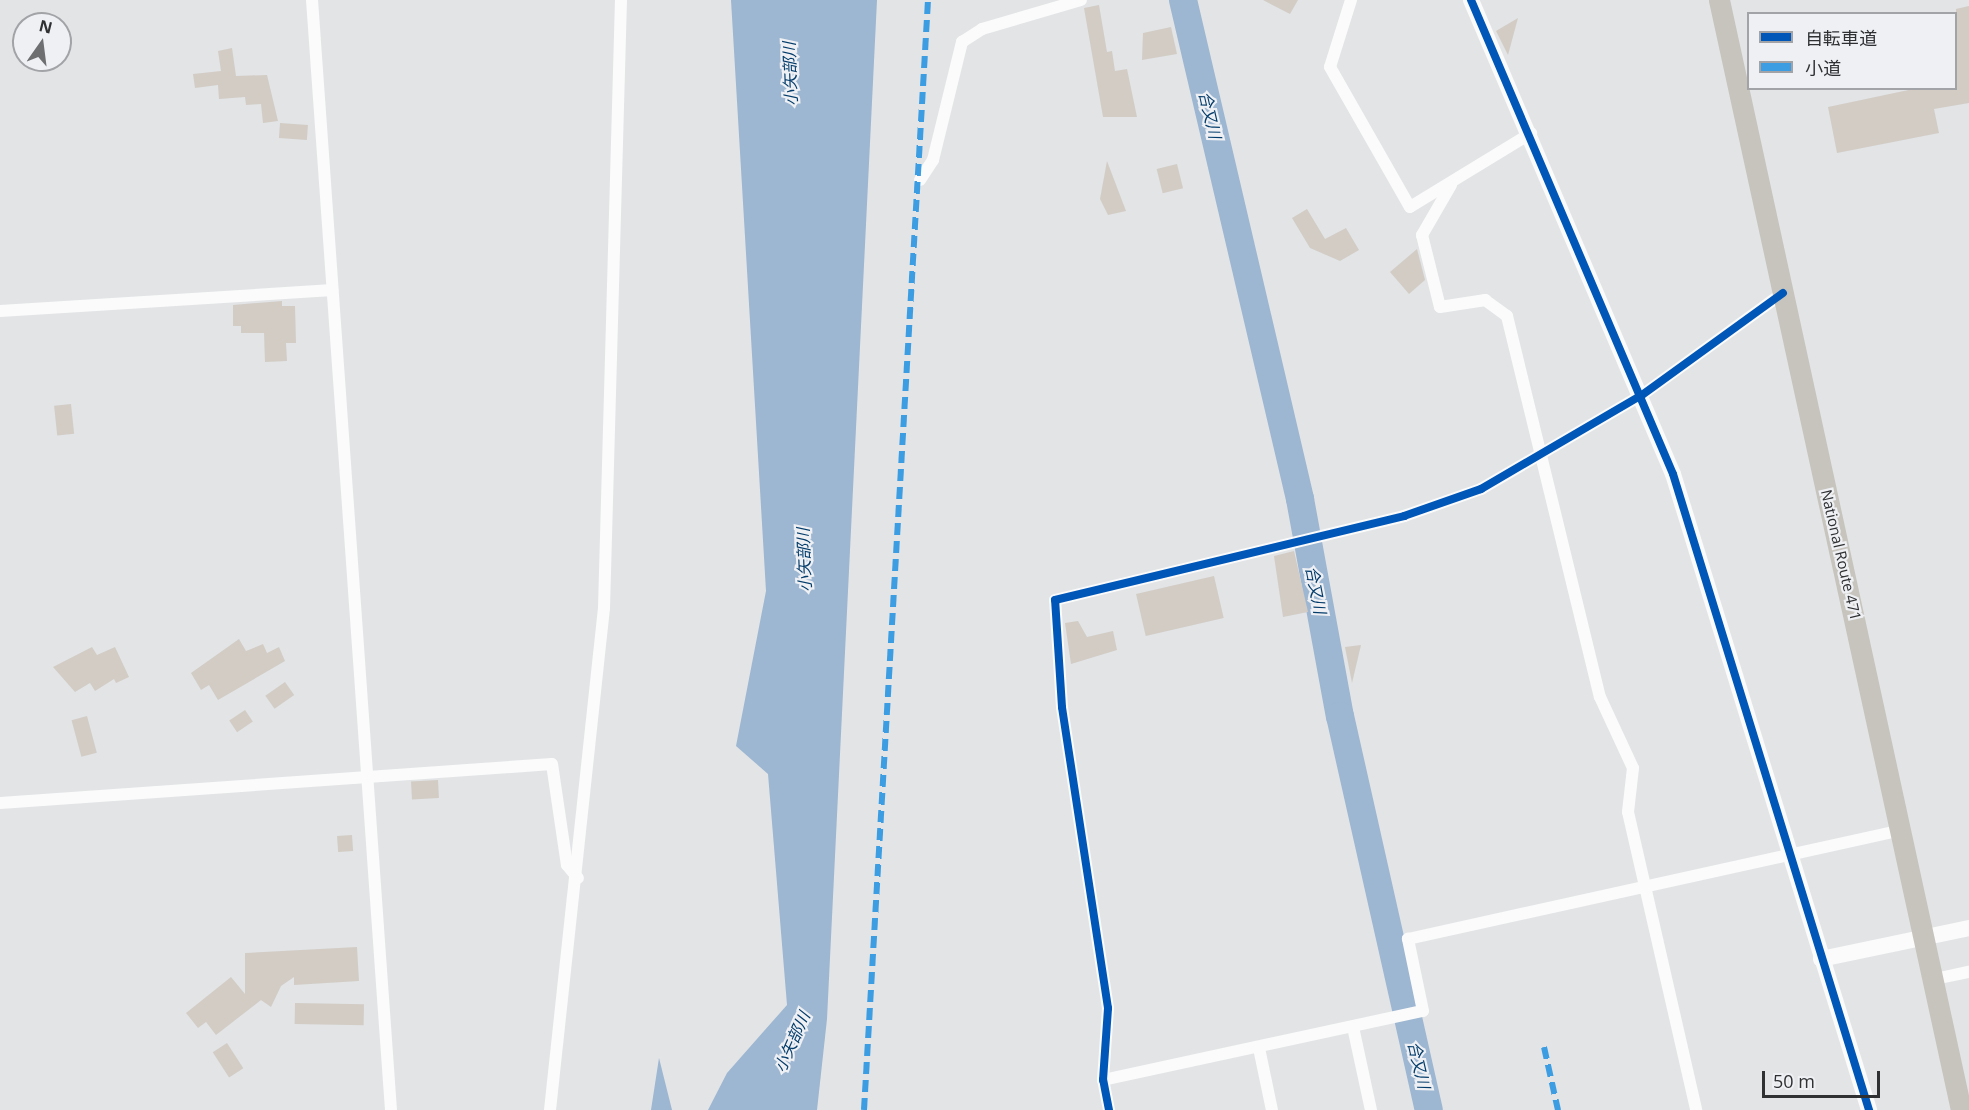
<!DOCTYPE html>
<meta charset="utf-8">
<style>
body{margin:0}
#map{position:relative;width:1969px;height:1110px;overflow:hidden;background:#e2e4e6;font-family:"Open Sans","Noto Sans JP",sans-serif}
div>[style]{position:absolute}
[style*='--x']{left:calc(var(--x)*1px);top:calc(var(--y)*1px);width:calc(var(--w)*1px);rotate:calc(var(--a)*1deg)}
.water>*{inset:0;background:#9db6d1}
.river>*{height:28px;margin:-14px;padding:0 14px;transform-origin:14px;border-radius:14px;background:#9db6d1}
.building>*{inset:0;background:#d2ccc5;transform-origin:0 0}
.minor>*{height:12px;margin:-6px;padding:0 6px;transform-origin:6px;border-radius:6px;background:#fbfbfb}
.tertiary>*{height:16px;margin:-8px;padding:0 8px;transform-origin:8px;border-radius:8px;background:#fbfbfb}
.trunk>*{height:21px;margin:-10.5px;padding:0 10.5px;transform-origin:10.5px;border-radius:10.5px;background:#c7c4be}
.quiet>*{height:6px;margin-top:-3px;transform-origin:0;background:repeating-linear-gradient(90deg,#3d9de2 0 12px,transparent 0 18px)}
.cycleway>*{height:8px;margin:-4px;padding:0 4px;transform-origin:4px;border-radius:4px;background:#0057b8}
span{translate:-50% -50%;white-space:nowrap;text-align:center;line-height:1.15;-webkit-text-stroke:4.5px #eef0f4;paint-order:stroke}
.street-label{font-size:15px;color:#2f3032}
.water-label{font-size:16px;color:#033c6b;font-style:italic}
.legend{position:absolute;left:1747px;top:12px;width:210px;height:78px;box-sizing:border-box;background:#eef0f4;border:2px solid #a2a3a6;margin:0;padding:8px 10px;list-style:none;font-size:18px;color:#2f3032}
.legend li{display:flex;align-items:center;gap:12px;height:30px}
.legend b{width:30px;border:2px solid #a2a3a6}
.north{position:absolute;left:12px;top:12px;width:60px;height:60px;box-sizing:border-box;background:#eef0f4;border:2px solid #a2a3a6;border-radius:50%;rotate:14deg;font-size:16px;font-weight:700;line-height:24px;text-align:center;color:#2f3032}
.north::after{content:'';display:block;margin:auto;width:21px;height:27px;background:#6e6f71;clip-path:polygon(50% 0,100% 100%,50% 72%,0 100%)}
.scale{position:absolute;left:1762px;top:1071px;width:118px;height:27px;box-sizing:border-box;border:3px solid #2f3032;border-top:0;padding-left:8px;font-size:18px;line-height:21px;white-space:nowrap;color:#2f3032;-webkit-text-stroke:4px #eef0f4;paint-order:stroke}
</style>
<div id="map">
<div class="water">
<i style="clip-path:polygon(731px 0,877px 0,827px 1019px,817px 1110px,708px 1110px,727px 1073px,787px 1005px,768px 774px,736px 746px,766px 591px)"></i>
<i style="clip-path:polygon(659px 1058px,672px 1110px,651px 1110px)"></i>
</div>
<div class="river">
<i style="--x:1183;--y:0;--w:513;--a:76.8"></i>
<i style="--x:1300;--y:499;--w:221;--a:79.6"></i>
<i style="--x:1340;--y:716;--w:404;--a:77.3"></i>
</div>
<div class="building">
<i style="clip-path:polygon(1263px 0,1298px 0,1290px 14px)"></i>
<i style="clip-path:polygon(1099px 5px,1107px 52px,1112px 51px,1115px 71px,1127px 69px,1137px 117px,1103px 117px,1084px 8px)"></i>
<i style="clip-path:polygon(1969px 6px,1969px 103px,1934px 109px,1939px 133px,1837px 153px,1828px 107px,1918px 88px,1956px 88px,1956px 9px)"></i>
<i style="clip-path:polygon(1518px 18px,1508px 55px,1496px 31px)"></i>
<i style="clip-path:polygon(1171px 27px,1177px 54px,1142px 60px,1143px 33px)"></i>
<i style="clip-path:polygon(232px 48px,236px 76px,267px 75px,278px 121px,263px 123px,261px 104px,246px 105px,245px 97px,219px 99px,218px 85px,195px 88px,193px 74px,221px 71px,218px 51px)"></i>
<i style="left:280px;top:123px;width:28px;height:15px;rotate:4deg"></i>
<i style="clip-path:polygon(1107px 161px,1126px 211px,1108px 215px,1100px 199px)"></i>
<i style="left:1177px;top:164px;width:25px;height:21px;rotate:76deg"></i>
<i style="clip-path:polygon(1307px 209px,1325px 239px,1346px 228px,1359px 250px,1340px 261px,1310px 248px,1292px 218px)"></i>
<i style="clip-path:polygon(1417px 249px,1425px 280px,1409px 294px,1390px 272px)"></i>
<i style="clip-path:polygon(282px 301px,282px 306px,295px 306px,296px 343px,286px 343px,287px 361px,265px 362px,264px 333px,241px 333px,241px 326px,233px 326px,233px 305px)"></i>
<i style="left:71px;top:404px;width:30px;height:17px;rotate:84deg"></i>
<i style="clip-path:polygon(1294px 551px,1308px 612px,1283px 617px,1274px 556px)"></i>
<i style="left:1214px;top:576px;width:43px;height:80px;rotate:77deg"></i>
<i style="clip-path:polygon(1078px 621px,1087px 637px,1113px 631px,1117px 650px,1071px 664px,1065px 623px)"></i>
<i style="clip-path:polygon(239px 639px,246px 651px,263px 644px,267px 653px,279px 647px,285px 661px,218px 700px,209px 685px,201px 690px,191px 673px)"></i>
<i style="clip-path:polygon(1361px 645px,1352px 683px,1345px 647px)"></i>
<i style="clip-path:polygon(92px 647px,97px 655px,115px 647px,129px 677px,116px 683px,114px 679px,95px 691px,90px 683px,75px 692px,53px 667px)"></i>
<i style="left:285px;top:682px;width:16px;height:24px;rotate:55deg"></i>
<i style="left:245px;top:710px;width:14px;height:19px;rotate:56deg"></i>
<i style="left:87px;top:716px;width:38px;height:16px;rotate:75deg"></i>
<i style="left:438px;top:780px;width:18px;height:27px;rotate:87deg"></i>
<i style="left:352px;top:835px;width:16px;height:15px;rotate:86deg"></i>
<i style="clip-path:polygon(357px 947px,359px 981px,294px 985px,294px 977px,281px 986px,271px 1007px,261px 1000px,216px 1035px,206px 1022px,198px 1028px,186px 1013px,231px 977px,245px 994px,245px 953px)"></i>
<i style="left:295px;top:1003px;width:69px;height:21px;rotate:1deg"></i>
<i style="left:227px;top:1043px;width:30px;height:17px;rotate:57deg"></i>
</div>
<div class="minor">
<i style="--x:312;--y:0;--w:1113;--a:85.93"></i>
<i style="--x:1351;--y:0;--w:70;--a:107.4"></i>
<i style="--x:1330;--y:67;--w:161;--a:60.3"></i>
<i style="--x:1410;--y:207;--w:142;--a:-31.4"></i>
<i style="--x:920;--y:180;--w:24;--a:-57"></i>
<i style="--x:933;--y:160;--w:122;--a:-76.2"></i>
<i style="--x:962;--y:42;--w:24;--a:-33"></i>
<i style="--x:982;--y:29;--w:103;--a:-16.3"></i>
<i style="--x:1451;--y:185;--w:58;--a:120.1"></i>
<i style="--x:1422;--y:235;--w:74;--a:76"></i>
<i style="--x:1440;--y:307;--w:46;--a:-8.8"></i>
<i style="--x:1485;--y:300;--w:27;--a:36"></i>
<i style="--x:1507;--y:316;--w:392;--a:76.3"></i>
<i style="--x:1600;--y:697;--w:78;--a:65.1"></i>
<i style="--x:1633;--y:768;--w:44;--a:96.5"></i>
<i style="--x:1628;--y:812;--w:306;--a:77.1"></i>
<i style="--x:0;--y:311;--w:333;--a:-3.6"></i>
<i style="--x:0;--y:803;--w:553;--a:-4.04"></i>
<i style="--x:552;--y:764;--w:102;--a:81.6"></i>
<i style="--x:567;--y:865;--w:17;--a:50"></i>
<i style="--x:1935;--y:979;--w:35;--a:-12"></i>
<i style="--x:1353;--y:1027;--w:85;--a:77.8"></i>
<i style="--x:1259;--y:1048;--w:63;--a:78.2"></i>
<i style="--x:1103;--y:1080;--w:327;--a:-12.2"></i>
<i style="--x:1423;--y:1011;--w:74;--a:-101.8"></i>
<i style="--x:1408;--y:939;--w:506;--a:-12.44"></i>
<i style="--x:550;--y:1110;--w:505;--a:-83.86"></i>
<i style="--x:604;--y:608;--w:608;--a:-88.4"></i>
<i style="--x:1109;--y:1110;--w:31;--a:-101"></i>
<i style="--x:1103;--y:1080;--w:72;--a:-86"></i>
<i style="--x:1108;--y:1008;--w:304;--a:-98.7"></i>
<i style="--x:1062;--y:707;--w:107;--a:-93.7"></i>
<i style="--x:1055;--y:600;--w:359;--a:-13.5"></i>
<i style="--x:1404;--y:516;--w:82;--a:-19.3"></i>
<i style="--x:1481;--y:489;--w:186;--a:-30.3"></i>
<i style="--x:1642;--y:395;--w:174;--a:-35.9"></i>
</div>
<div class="tertiary">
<i style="--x:1471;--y:0;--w:515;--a:66.92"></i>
<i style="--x:1673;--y:474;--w:666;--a:72.87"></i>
<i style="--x:1821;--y:959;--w:151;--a:-11.8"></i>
</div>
<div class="trunk">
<i style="--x:1719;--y:0;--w:1136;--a:77.7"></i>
</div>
<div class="quiet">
<i style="--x:1544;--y:1047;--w:65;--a:77.5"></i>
<i style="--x:864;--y:1110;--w:1112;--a:-86.7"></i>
</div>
<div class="cycleway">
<i style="--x:1471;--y:0;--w:515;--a:66.92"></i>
<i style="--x:1673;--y:474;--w:666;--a:72.87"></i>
<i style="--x:1109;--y:1110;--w:31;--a:-101"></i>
<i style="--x:1103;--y:1080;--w:72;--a:-86"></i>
<i style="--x:1108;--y:1008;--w:304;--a:-98.7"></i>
<i style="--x:1062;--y:707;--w:107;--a:-93.7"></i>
<i style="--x:1055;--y:600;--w:359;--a:-13.5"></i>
<i style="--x:1404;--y:516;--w:82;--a:-19.3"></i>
<i style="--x:1481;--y:489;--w:186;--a:-30.3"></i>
<i style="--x:1642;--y:395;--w:174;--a:-35.9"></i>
</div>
<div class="street-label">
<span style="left:1841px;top:555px;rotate:77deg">National Route 471</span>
</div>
<div class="water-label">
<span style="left:790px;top:74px;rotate:-92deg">小矢部川</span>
<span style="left:1210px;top:115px;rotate:77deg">合又川</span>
<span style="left:804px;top:560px;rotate:-92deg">小矢部川</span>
<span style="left:1316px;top:590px;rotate:79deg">合又川</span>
<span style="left:792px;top:1042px;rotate:-66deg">小矢部川</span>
<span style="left:1419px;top:1065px;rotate:77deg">合又川</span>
</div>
<ul class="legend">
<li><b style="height:8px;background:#0057b8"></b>自転車道</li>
<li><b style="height:8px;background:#3d9de2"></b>小道</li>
</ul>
<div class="north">N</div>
<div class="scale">50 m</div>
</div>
